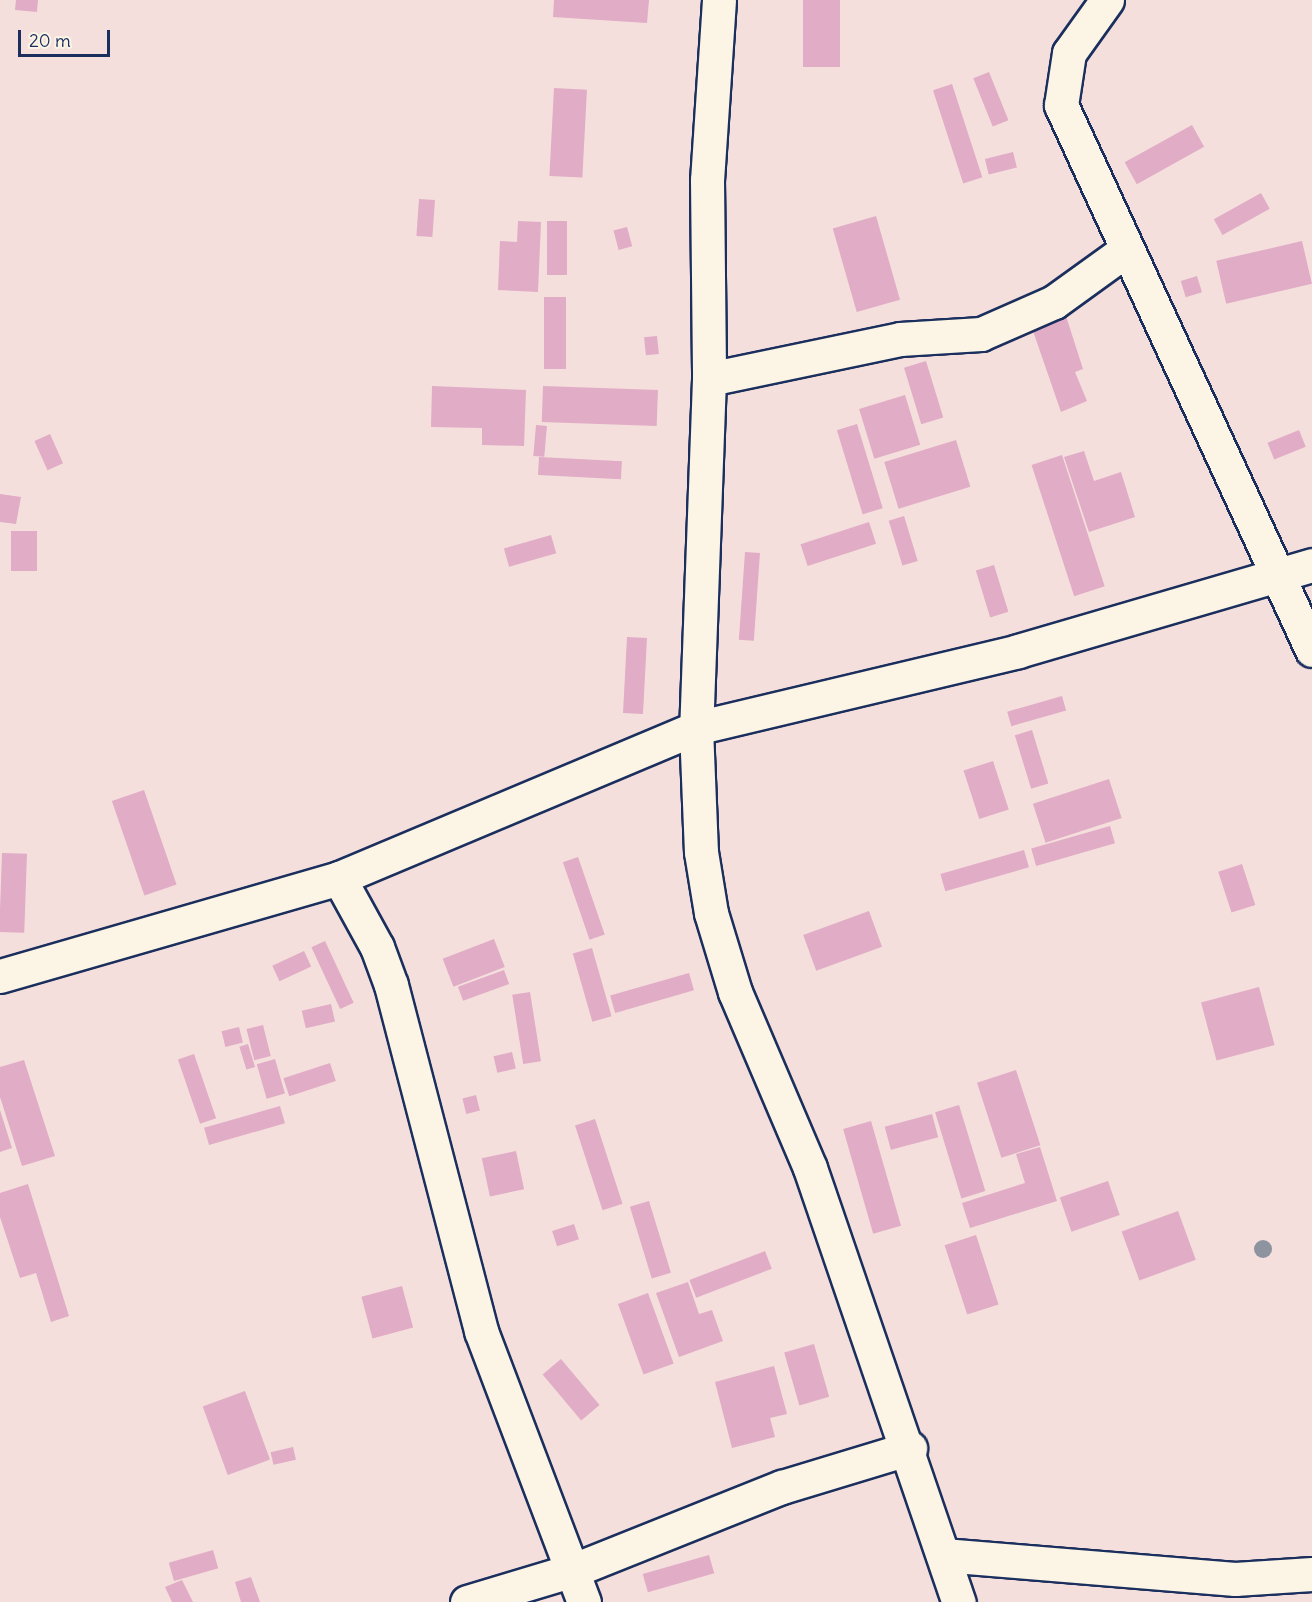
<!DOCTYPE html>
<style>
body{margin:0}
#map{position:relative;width:1312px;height:1602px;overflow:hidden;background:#f4dfdc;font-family:Delius,sans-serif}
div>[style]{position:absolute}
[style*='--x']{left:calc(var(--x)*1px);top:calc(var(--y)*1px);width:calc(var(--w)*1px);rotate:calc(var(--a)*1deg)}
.building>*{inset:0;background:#e1acc6;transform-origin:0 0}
.roads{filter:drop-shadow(2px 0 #1b2f5e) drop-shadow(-2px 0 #1b2f5e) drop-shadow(0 2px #1b2f5e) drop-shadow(0 -2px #1b2f5e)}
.street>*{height:33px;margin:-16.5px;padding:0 16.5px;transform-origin:16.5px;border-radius:16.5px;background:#fcf5e5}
.trees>*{width:18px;height:18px;margin:-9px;border-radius:50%;background:#8e93a0}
span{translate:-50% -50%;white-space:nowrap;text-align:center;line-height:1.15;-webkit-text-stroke:4.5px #fcf5e5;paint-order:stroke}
.scale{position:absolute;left:18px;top:30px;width:92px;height:27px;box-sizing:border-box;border:3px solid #1b2f5e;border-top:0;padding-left:8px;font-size:18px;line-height:21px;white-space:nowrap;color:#1b2f5e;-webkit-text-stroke:4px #fcf5e5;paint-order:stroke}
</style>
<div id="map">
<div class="building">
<i style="clip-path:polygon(16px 0,38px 0,37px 12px,15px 10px)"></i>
<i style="clip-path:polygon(554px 0,649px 0,647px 23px,553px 17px)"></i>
<i style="left:803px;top:0;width:37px;height:67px"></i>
<i style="left:989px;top:72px;width:52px;height:17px;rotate:68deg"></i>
<i style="left:952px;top:84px;width:98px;height:20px;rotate:72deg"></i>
<i style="left:554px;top:88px;width:33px;height:88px;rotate:3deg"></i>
<i style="left:1192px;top:125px;width:25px;height:77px;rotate:61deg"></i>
<i style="left:1013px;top:152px;width:16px;height:29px;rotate:76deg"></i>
<i style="left:1261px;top:193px;width:18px;height:54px;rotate:61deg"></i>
<i style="left:419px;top:199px;width:16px;height:37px;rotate:4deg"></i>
<i style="left:876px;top:216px;width:87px;height:45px;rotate:74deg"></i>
<i style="clip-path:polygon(518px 221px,541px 222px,538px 292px,498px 290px,500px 241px,517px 242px)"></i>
<i style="left:547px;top:221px;width:20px;height:54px"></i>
<i style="left:627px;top:227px;width:20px;height:14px;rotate:75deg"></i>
<i style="left:1302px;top:241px;width:44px;height:88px;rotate:77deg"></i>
<i style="left:1197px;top:276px;width:17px;height:17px;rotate:73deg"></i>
<i style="left:544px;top:297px;width:22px;height:72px"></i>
<i style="clip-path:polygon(1066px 316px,1083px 369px,1075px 372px,1087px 401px,1061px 412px,1032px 328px)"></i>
<i style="left:657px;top:336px;width:18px;height:13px;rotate:84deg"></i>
<i style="left:926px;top:361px;width:59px;height:23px;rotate:73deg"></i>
<i style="clip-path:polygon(432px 386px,526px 390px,524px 446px,482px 445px,482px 428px,431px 427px)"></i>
<i style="left:543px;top:386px;width:115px;height:36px;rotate:2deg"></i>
<i style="left:905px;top:395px;width:52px;height:48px;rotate:73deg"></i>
<i style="left:857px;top:424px;width:88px;height:21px;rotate:73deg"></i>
<i style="left:536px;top:425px;width:11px;height:31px;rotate:5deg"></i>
<i style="left:1299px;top:430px;width:18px;height:34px;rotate:68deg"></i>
<i style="left:50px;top:434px;width:32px;height:17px;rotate:66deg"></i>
<i style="left:956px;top:440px;width:49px;height:75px;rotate:73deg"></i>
<i style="clip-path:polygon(1084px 451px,1094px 481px,1121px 472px,1135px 517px,1089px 532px,1064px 457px)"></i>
<i style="left:1062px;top:455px;width:138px;height:32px;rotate:72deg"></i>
<i style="left:539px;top:457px;width:83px;height:18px;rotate:3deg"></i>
<i style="clip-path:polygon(0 494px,21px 497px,16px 524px,0 522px)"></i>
<i style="left:904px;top:516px;width:47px;height:16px;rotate:73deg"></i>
<i style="left:869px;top:522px;width:23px;height:72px;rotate:72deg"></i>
<i style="left:11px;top:531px;width:26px;height:40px"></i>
<i style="left:551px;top:535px;width:19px;height:49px;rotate:74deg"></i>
<i style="left:745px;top:552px;width:15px;height:88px;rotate:4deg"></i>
<i style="left:994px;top:565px;width:49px;height:19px;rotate:73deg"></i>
<i style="left:627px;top:637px;width:20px;height:76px;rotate:3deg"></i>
<i style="left:1062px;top:696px;width:15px;height:57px;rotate:74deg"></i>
<i style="left:1032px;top:730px;width:56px;height:18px;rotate:73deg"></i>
<i style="left:993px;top:761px;width:51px;height:31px;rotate:72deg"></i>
<i style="left:1109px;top:779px;width:41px;height:80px;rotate:72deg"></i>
<i style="left:144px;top:790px;width:100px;height:34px;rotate:71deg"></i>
<i style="left:1110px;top:826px;width:18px;height:82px;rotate:74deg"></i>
<i style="left:1024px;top:850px;width:18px;height:87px;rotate:74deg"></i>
<i style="left:2px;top:853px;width:25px;height:79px;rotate:2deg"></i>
<i style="left:578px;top:857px;width:82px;height:16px;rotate:71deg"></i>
<i style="left:1242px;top:864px;width:43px;height:25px;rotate:72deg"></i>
<i style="left:869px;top:911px;width:38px;height:70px;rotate:70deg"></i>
<i style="left:494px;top:939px;width:30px;height:55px;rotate:69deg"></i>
<i style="left:325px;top:941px;width:68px;height:15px;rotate:65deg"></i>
<i style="left:592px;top:948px;width:71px;height:20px;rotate:74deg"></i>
<i style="left:304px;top:951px;width:17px;height:35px;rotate:65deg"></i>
<i style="left:504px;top:970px;width:15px;height:49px;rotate:70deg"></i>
<i style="left:689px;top:973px;width:18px;height:82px;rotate:74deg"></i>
<i style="left:1259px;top:987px;width:60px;height:60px;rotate:75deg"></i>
<i style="left:530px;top:992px;width:70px;height:18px;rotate:81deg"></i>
<i style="left:331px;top:1004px;width:18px;height:30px;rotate:77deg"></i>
<i style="left:263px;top:1025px;width:32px;height:17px;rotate:76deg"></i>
<i style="left:239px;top:1027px;width:16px;height:18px;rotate:76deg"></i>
<i style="left:248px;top:1044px;width:24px;height:9px;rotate:73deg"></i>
<i style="left:512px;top:1052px;width:17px;height:19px;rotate:77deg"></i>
<i style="left:194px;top:1054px;width:68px;height:17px;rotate:71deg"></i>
<i style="left:275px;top:1059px;width:36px;height:19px;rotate:74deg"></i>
<i style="clip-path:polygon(24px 1060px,55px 1156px,22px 1166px,0 1097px,0 1067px)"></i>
<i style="left:330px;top:1063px;width:19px;height:49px;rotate:72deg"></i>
<i style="left:1016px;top:1070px;width:79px;height:41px;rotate:72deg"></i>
<i style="left:476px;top:1095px;width:16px;height:14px;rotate:76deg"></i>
<i style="left:959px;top:1105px;width:90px;height:25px;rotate:73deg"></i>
<i style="left:280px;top:1106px;width:18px;height:79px;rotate:74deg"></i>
<i style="clip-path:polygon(0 1110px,12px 1148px,0 1152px)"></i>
<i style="left:932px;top:1114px;width:24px;height:49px;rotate:75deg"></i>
<i style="left:595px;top:1119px;width:89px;height:21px;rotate:72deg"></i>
<i style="left:871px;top:1121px;width:109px;height:29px;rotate:74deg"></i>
<i style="clip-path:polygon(1040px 1147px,1057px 1201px,970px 1228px,962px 1203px,1025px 1183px,1016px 1154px)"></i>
<i style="left:516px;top:1151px;width:39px;height:35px;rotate:78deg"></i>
<i style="left:1108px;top:1181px;width:36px;height:51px;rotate:71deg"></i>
<i style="clip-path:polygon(28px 1184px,69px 1316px,51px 1322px,36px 1273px,20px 1278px,0 1217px,0 1193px)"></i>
<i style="left:649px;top:1201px;width:75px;height:20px;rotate:73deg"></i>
<i style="left:1178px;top:1211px;width:52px;height:60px;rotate:70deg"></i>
<i style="left:574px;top:1224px;width:16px;height:23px;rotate:72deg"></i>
<i style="left:976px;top:1235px;width:73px;height:33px;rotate:72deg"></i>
<i style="left:765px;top:1251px;width:19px;height:81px;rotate:69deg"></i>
<i style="clip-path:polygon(688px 1282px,699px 1314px,712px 1310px,723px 1341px,679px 1357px,656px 1293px)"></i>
<i style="left:402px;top:1286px;width:43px;height:42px;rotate:75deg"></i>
<i style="left:648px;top:1293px;width:75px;height:32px;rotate:70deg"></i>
<i style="left:814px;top:1344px;width:55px;height:31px;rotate:74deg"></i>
<i style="left:561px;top:1359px;width:60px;height:24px;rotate:50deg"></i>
<i style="clip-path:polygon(774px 1366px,787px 1414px,770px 1418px,775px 1437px,732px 1448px,715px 1382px)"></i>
<i style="left:245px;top:1391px;width:73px;height:45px;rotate:70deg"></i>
<i style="left:293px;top:1447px;width:13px;height:23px;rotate:77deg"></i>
<i style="left:213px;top:1550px;width:19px;height:46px;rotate:74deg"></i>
<i style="left:709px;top:1555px;width:19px;height:69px;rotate:74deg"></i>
<i style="clip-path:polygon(251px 1577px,260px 1602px,241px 1602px,235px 1582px)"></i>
<i style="clip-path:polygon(182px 1580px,193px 1602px,172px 1602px,165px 1587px)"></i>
</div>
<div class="roads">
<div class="street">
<i style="--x:719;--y:0;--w:180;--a:93.8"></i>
<i style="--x:707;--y:180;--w:199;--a:89.4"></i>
<i style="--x:709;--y:379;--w:349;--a:92.1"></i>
<i style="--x:696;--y:728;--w:124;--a:87.7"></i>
<i style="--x:701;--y:852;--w:62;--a:80.7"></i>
<i style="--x:711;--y:913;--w:83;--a:73.1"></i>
<i style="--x:735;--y:992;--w:191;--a:66.9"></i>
<i style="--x:810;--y:1168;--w:459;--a:71.1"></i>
<i style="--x:1107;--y:0;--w:65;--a:125.6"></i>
<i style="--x:1069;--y:53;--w:53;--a:98.7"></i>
<i style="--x:1061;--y:105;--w:600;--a:65.27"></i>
<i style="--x:709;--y:379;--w:195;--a:-11.8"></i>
<i style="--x:900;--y:339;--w:81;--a:-3.5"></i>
<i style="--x:981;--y:334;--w:80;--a:-23.7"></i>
<i style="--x:1054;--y:302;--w:89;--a:-35.8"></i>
<i style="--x:339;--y:878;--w:387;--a:-22.8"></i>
<i style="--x:696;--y:728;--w:331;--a:-13.4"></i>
<i style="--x:1018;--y:651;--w:306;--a:-16.3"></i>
<i style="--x:0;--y:976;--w:353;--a:-16.1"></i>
<i style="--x:339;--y:878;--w:79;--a:61.2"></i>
<i style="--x:377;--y:947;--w:40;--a:69.8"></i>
<i style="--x:391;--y:985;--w:358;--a:75.4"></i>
<i style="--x:481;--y:1331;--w:290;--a:69.2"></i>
<i style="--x:943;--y:1555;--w:293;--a:4.7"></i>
<i style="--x:1235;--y:1579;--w:77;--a:-3.7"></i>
<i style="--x:467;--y:1602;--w:112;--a:-16.7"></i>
<i style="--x:574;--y:1570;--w:224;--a:-21.8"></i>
<i style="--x:782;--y:1487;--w:134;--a:-16.9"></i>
</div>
</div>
<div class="trees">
<i style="left:1263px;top:1249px"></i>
</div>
<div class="scale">20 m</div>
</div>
